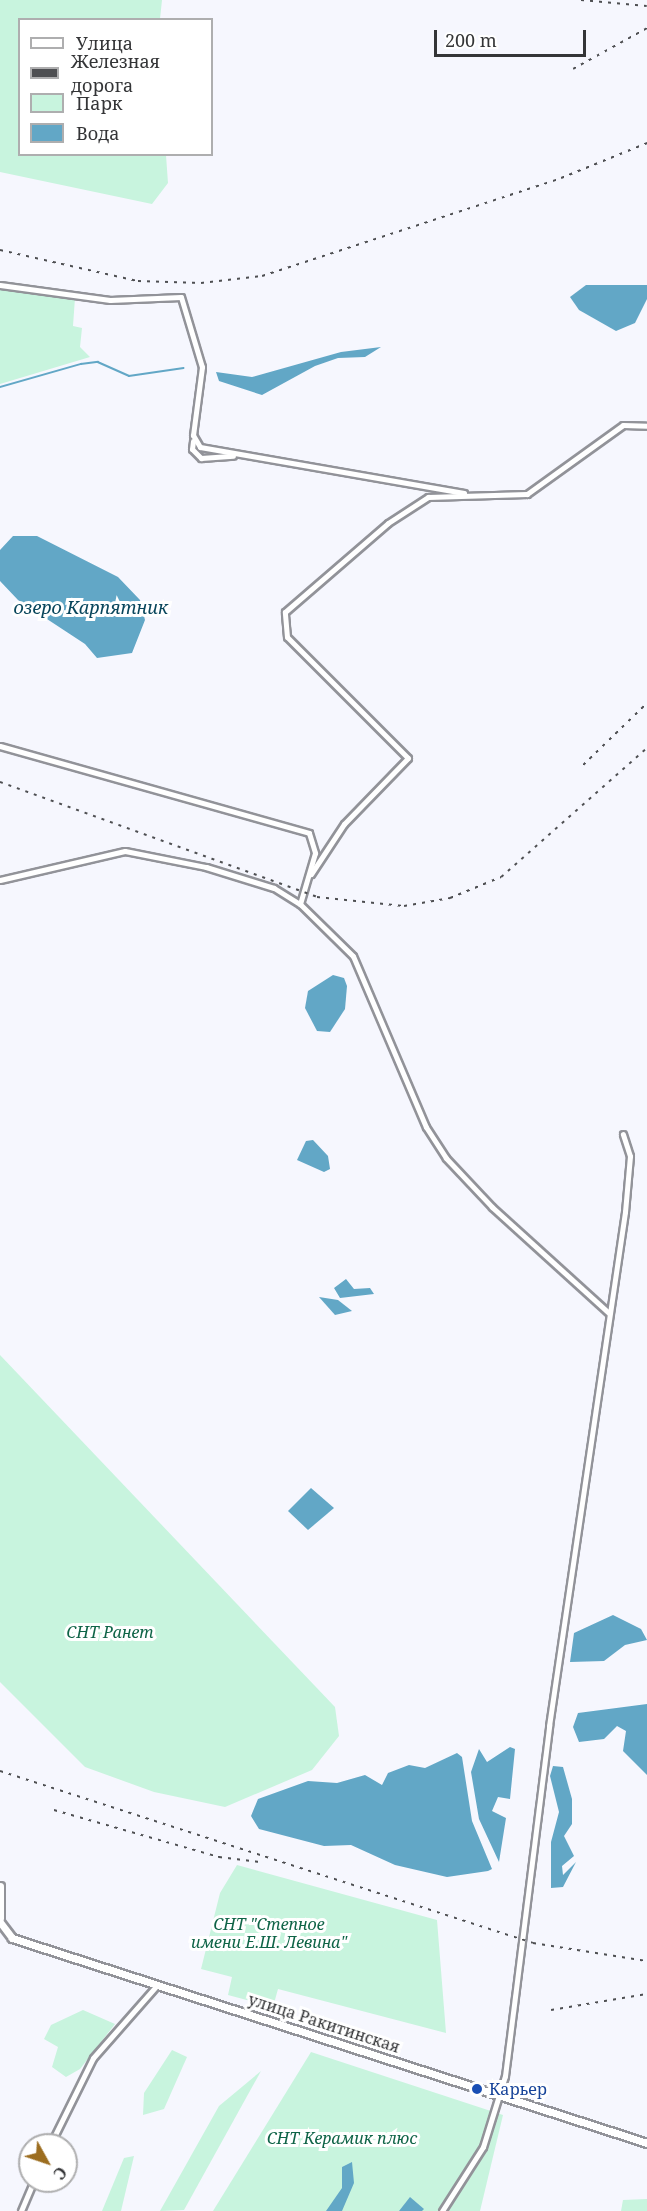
<!DOCTYPE html>
<meta charset="utf-8">
<style>
body{margin:0}
#map{position:relative;width:647px;height:2211px;overflow:hidden;background:#f6f7fe;font-family:"Noto Serif",serif}
div>[style]{position:absolute}
[style*='--x']{left:calc(var(--x)*1px);top:calc(var(--y)*1px);width:calc(var(--w)*1px);rotate:calc(var(--a)*1deg)}
.green>*{inset:0;background:#c8f4de}
.water>*{inset:0;background:#62a7c6}
.stream>*{height:1.5px;margin:-0.75px;padding:0 0.75px;transform-origin:0.75px;border-radius:0.75px;background:#62a7c6}
.roads{filter:drop-shadow(2px 0 #929399) drop-shadow(-2px 0 #929399) drop-shadow(0 2px #929399) drop-shadow(0 -2px #929399)}
.minor>*{height:5px;margin:-2.5px;padding:0 2.5px;transform-origin:2.5px;border-radius:2.5px;background:#fff}
.tertiary>*{height:7px;margin:-3.5px;padding:0 3.5px;transform-origin:3.5px;border-radius:3.5px;background:#fff}
.rail>*{height:1.5px;margin-top:-0.75px;transform-origin:0;background:repeating-linear-gradient(90deg,#4e4f52 0 3px,transparent 0 9px)}
.dots>*{width:16px;height:16px;translate:-50% -50%;box-sizing:border-box;border:3px solid #fff;border-radius:50%}
span{translate:-50% -50%;white-space:nowrap;text-align:center;line-height:1.15;-webkit-text-stroke:6px #fff;paint-order:stroke}
.park-label{font-size:16px;color:#0f6447;font-style:italic}
.street-label{font-size:16px;color:#343537}
.transit-label{font-size:16px;color:#164399}
.left{translate:0 -50%;text-align:left}
.water-label{font-size:18px;color:#09465c;font-style:italic}
.legend{position:absolute;left:18px;top:18px;width:195px;height:138px;box-sizing:border-box;background:#fff;border:2px solid #aeaeaf;margin:0;padding:8px 10px;list-style:none;font-size:18px;color:#343537}
.legend li{display:flex;align-items:center;gap:12px;height:30px}
.legend b{width:30px;border:2px solid #aeaeaf}
.north{position:absolute;left:18px;top:2133px;width:60px;height:60px;box-sizing:border-box;background:#fff;border:2px solid #aeaeaf;border-radius:50%;rotate:130deg;font-size:16px;font-weight:700;line-height:24px;text-align:center;color:#343537}
.north::after{content:'';display:block;margin:auto;width:21px;height:27px;background:#9c6d1f;clip-path:polygon(50% 0,100% 100%,50% 72%,0 100%)}
.scale{position:absolute;left:434px;top:30px;width:152px;height:27px;box-sizing:border-box;border:3px solid #343537;border-top:0;padding-left:8px;font-size:18px;line-height:21px;white-space:nowrap;color:#343537;-webkit-text-stroke:4px #fff;paint-order:stroke}
</style>
<div id="map">
<div class="green">
<i style="clip-path:polygon(0 0,162px 0,160px 19px,20px 20px,20px 154px,166px 155px,168px 183px,152px 204px,0 172px)"></i>
<i style="clip-path:polygon(0 287px,75px 298px,73px 326px,82px 328px,80px 347px,90px 357px,0 384px)"></i>
<i style="clip-path:polygon(0 1355px,335px 1707px,339px 1736px,312px 1770px,225px 1807px,154px 1792px,85px 1767px,0 1682px)"></i>
<i style="clip-path:polygon(237px 1865px,437px 1920px,446px 2033px,278px 1989px,273px 2007px,228px 1995px,232px 1977px,201px 1969px,220px 1893px)"></i>
<i style="clip-path:polygon(83px 2010px,115px 2024px,80px 2069px,66px 2077px,52px 2067px,58px 2047px,44px 2039px,51px 2025px)"></i>
<i style="clip-path:polygon(172px 2050px,187px 2057px,164px 2109px,143px 2115px,144px 2093px)"></i>
<i style="clip-path:polygon(311px 2052px,503px 2115px,480px 2211px,213px 2211px)"></i>
<i style="clip-path:polygon(261px 2071px,184px 2210px,160px 2211px,219px 2106px)"></i>
<i style="clip-path:polygon(134px 2156px,121px 2211px,102px 2211px,124px 2158px)"></i>
<i style="clip-path:polygon(647px 2199px,647px 2211px,621px 2211px,623px 2200px)"></i>
</div>
<div class="water">
<i style="clip-path:polygon(586px 285px,647px 285px,647px 299px,635px 323px,616px 331px,579px 310px,570px 297px)"></i>
<i style="clip-path:polygon(381px 347px,365px 357px,338px 358px,315px 366px,262px 395px,219px 381px,216px 372px,252px 377px,341px 352px)"></i>
<i style="clip-path:polygon(13px 536px,37px 536px,118px 577px,140px 600px,145px 620px,132px 653px,97px 658px,85px 644px,18px 600px,0 581px,0 550px)"></i>
<i style="clip-path:polygon(333px 975px,344px 978px,347px 986px,345px 1009px,330px 1032px,317px 1031px,305px 1008px,308px 991px)"></i>
<i style="clip-path:polygon(313px 1140px,328px 1156px,330px 1169px,324px 1172px,297px 1160px,306px 1141px)"></i>
<i style="clip-path:polygon(346px 1279px,354px 1289px,370px 1288px,374px 1294px,340px 1298px,334px 1288px)"></i>
<i style="clip-path:polygon(319px 1297px,338px 1300px,352px 1311px,335px 1315px)"></i>
<i style="clip-path:polygon(311px 1488px,334px 1508px,308px 1530px,288px 1511px)"></i>
<i style="clip-path:polygon(613px 1615px,641px 1629px,647px 1640px,625px 1645px,604px 1661px,570px 1662px,574px 1633px)"></i>
<i style="clip-path:polygon(647px 1704px,647px 1775px,623px 1751px,626px 1731px,617px 1726px,604px 1739px,579px 1742px,573px 1727px,578px 1713px)"></i>
<i style="clip-path:polygon(510px 1747px,515px 1749px,510px 1799px,498px 1797px,492px 1811px,506px 1818px,499px 1862px,479px 1819px,471px 1772px,479px 1749px,487px 1762px)"></i>
<i style="clip-path:polygon(457px 1753px,462px 1757px,472px 1821px,492px 1869px,488px 1871px,447px 1877px,395px 1865px,351px 1845px,324px 1846px,259px 1829px,251px 1816px,258px 1799px,308px 1781px,337px 1783px,365px 1775px,382px 1785px,388px 1773px,409px 1765px,425px 1768px)"></i>
<i style="clip-path:polygon(553px 1766px,563px 1767px,572px 1799px,572px 1824px,564px 1836px,574px 1856px,562px 1866px,563px 1875px,576px 1862px,563px 1887px,551px 1888px,551px 1842px,559px 1812px,550px 1776px)"></i>
<i style="clip-path:polygon(352px 2162px,354px 2183px,342px 2211px,326px 2211px,342px 2188px,342px 2167px)"></i>
<i style="clip-path:polygon(410px 2197px,424px 2209px,422px 2211px,399px 2211px)"></i>
</div>
<div class="stream">
<i style="--x:0;--y:387;--w:84;--a:-15.9"></i>
<i style="--x:81;--y:364;--w:17;--a:-7"></i>
<i style="--x:98;--y:362;--w:34;--a:24"></i>
<i style="--x:129;--y:376;--w:55;--a:-8.4"></i>
</div>
<div class="roads">
<div class="minor">
<i style="--x:0;--y:285;--w:111;--a:7.8"></i>
<i style="--x:110;--y:300;--w:71;--a:-2.4"></i>
<i style="--x:181;--y:297;--w:73;--a:73.3"></i>
<i style="--x:202;--y:367;--w:69;--a:97.5"></i>
<i style="--x:193;--y:435;--w:14;--a:60"></i>
<i style="--x:200;--y:447;--w:268;--a:9.9"></i>
<i style="--x:193;--y:441;--w:8;--a:97"></i>
<i style="--x:192;--y:449;--w:13;--a:45"></i>
<i style="--x:201;--y:458;--w:32;--a:-4"></i>
<i style="--x:0;--y:746;--w:321;--a:15.7"></i>
<i style="--x:309;--y:833;--w:21;--a:73"></i>
<i style="--x:315;--y:853;--w:53;--a:106.4"></i>
<i style="--x:300;--y:904;--w:74;--a:44.5"></i>
<i style="--x:353;--y:956;--w:186;--a:66.9"></i>
<i style="--x:426;--y:1127;--w:37;--a:57"></i>
<i style="--x:446;--y:1158;--w:67;--a:46.8"></i>
<i style="--x:492;--y:1207;--w:158;--a:42.2"></i>
<i style="--x:311;--y:874;--w:60;--a:-56.6"></i>
<i style="--x:344;--y:824;--w:92;--a:-45.9"></i>
<i style="--x:408;--y:758;--w:171;--a:-135"></i>
<i style="--x:287;--y:637;--w:25;--a:-95"></i>
<i style="--x:285;--y:612;--w:136;--a:-40.8"></i>
<i style="--x:388;--y:523;--w:48;--a:-33"></i>
<i style="--x:428;--y:497;--w:99;--a:-1.7"></i>
<i style="--x:527;--y:494;--w:118;--a:-35.7"></i>
<i style="--x:623;--y:425;--w:24;--a:2"></i>
<i style="--x:0;--y:880;--w:128;--a:-13.1"></i>
<i style="--x:125;--y:851;--w:83;--a:11.2"></i>
<i style="--x:206;--y:867;--w:71;--a:17.2"></i>
<i style="--x:274;--y:888;--w:31;--a:32"></i>
<i style="--x:50;--y:2145;--w:97;--a:-63.7"></i>
<i style="--x:93;--y:2058;--w:98;--a:-48.7"></i>
<i style="--x:21;--y:2211;--w:33;--a:-67"></i>
<i style="--x:442;--y:2211;--w:76;--a:-57.4"></i>
<i style="--x:483;--y:2147;--w:74;--a:-72.8"></i>
<i style="--x:505;--y:2076;--w:353;--a:-82.8"></i>
<i style="--x:549;--y:1726;--w:520;--a:-81.59"></i>
<i style="--x:625;--y:1212;--w:56;--a:-84.9"></i>
<i style="--x:630;--y:1156;--w:23;--a:-108"></i>
</div>
<div class="tertiary">
<i style="--x:0;--y:1886;--w:32;--a:90"></i>
<i style="--x:0;--y:1922;--w:20;--a:53"></i>
<i style="--x:12;--y:1938;--w:667;--a:17.89"></i>
</div>
</div>
<div class="rail">
<i style="--x:581;--y:0;--w:66;--a:5.2"></i>
<i style="--x:573;--y:69;--w:85;--a:-29"></i>
<i style="--x:0;--y:250;--w:141;--a:12.7"></i>
<i style="--x:138;--y:281;--w:63;--a:1.8"></i>
<i style="--x:201;--y:283;--w:61;--a:-6.5"></i>
<i style="--x:262;--y:276;--w:315;--a:-18.1"></i>
<i style="--x:561;--y:178;--w:93;--a:-22.1"></i>
<i style="--x:583;--y:765;--w:89;--a:-44.1"></i>
<i style="--x:0;--y:782;--w:337;--a:19.9"></i>
<i style="--x:317;--y:897;--w:87;--a:5.9"></i>
<i style="--x:404;--y:906;--w:47;--a:-9.9"></i>
<i style="--x:450;--y:898;--w:55;--a:-22.4"></i>
<i style="--x:501;--y:877;--w:195;--a:-41.5"></i>
<i style="--x:0;--y:1771;--w:560;--a:17.88"></i>
<i style="--x:533;--y:1943;--w:115;--a:9"></i>
<i style="--x:54;--y:1810;--w:172;--a:15.9"></i>
<i style="--x:219;--y:1857;--w:41;--a:7"></i>
<i style="--x:551;--y:2010;--w:97;--a:-9.5"></i>
</div>
<div class="dots">
<i style="left:477px;top:2089px;background:#1a4fb4"></i>
</div>
<div class="park-label">
<span style="left:110px;top:1632px">СНТ Ранет</span>
<span style="left:269px;top:1933px">СНТ "Степное<br>имени Е.Ш. Левина"</span>
<span style="left:342px;top:2138px">СНТ Керамик плюс</span>
</div>
<div class="street-label">
<span style="left:324px;top:2023px;rotate:18deg">улица Ракитинская</span>
</div>
<div class="transit-label">
<span class="left" style="left:489px;top:2089px">Карьер</span>
</div>
<div class="water-label">
<span style="left:91px;top:607px">озеро Карпятник</span>
</div>
<ul class="legend">
<li><b style="height:8px;background:#fff"></b>Улица</li>
<li><b style="height:8px;background:#4e4f52"></b>Железная дорога</li>
<li><b style="height:16px;background:#c8f4de"></b>Парк</li>
<li><b style="height:16px;background:#62a7c6"></b>Вода</li>
</ul>
<div class="north">С</div>
<div class="scale">200 m</div>
</div>
